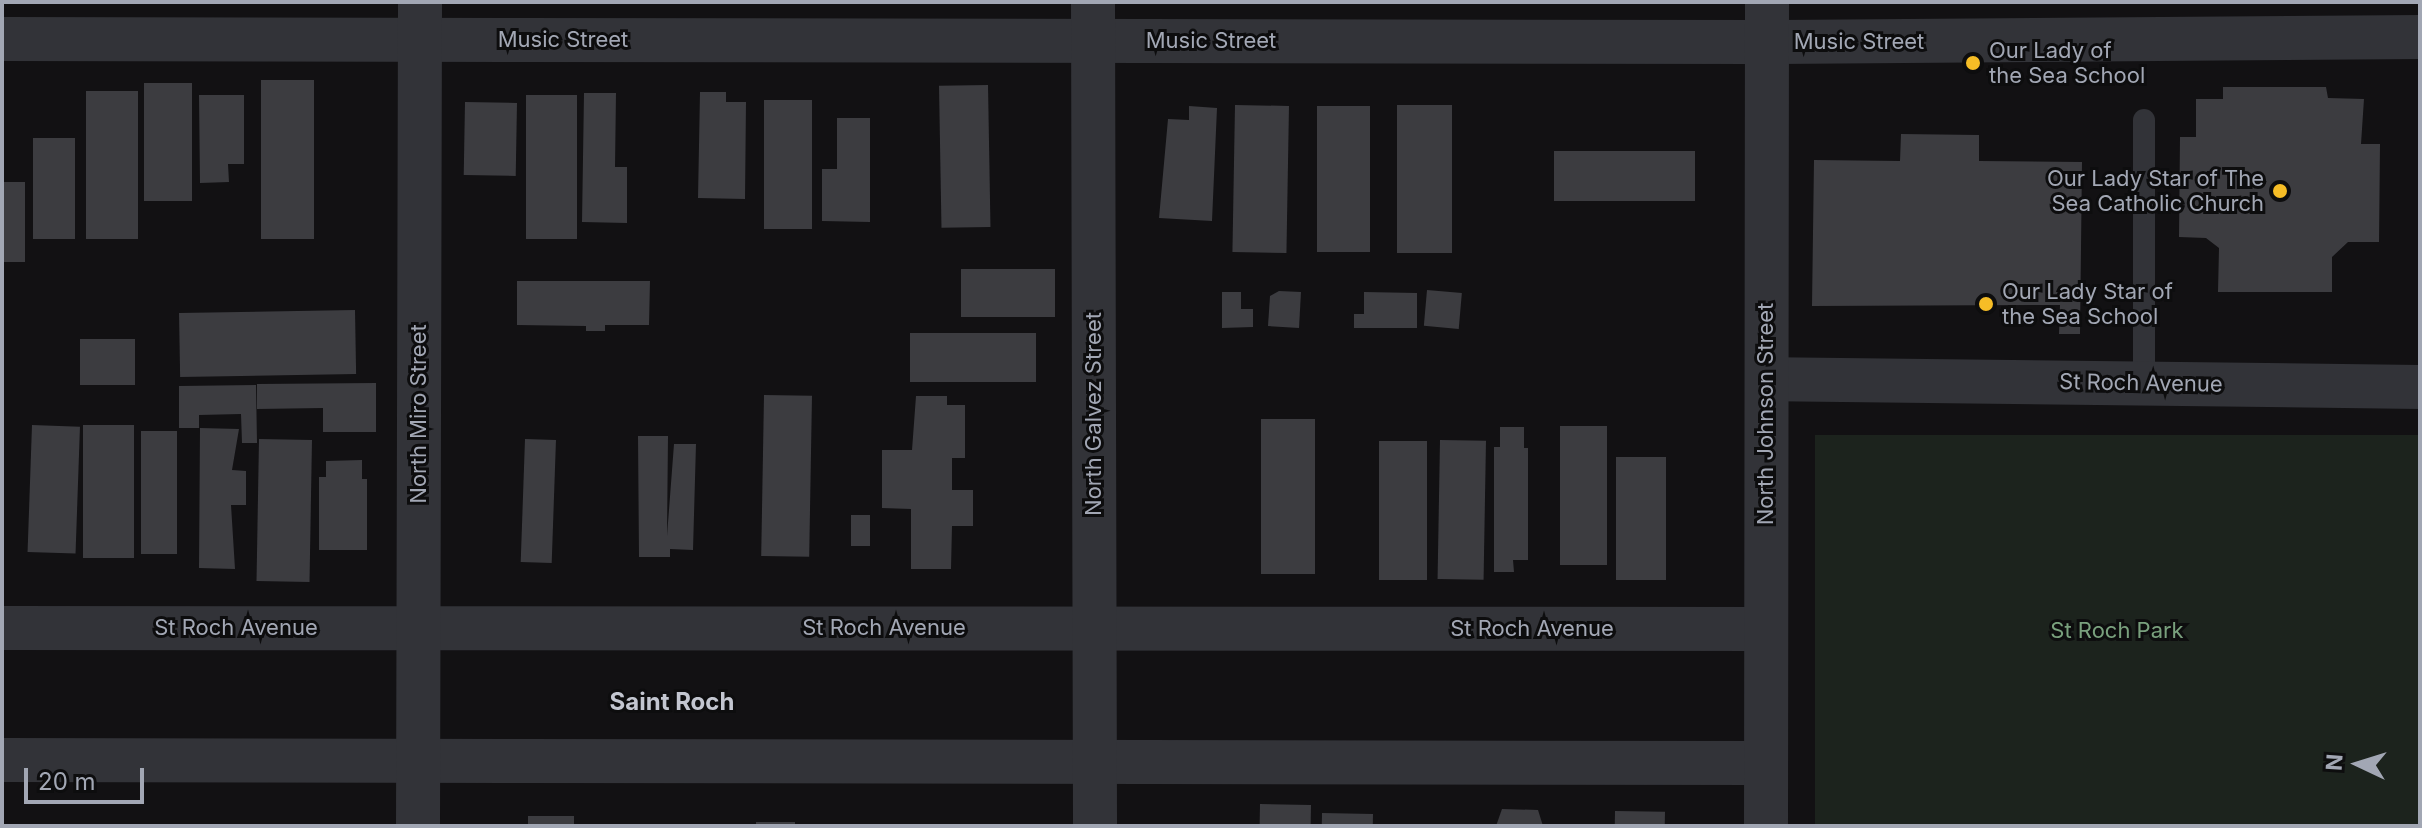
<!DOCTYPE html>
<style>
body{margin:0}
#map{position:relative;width:2422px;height:828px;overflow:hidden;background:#121113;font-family:Inter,sans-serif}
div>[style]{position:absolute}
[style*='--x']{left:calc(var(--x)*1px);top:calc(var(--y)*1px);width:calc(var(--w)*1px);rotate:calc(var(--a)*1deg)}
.green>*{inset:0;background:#1c231d;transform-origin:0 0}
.building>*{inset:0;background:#3c3c40;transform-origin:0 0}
.service>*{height:22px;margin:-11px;padding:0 11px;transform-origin:11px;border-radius:11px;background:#323338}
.minor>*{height:44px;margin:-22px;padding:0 22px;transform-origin:22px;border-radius:22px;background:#323338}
.tertiary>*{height:44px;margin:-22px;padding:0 22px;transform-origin:22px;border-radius:22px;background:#323338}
.dots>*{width:22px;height:22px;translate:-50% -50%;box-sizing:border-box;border:4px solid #0d0d0e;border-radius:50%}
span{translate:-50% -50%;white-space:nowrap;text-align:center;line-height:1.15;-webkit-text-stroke:6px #0d0d0e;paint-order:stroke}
.street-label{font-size:22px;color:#a2a7b4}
.poi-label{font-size:22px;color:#a2a7b4}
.left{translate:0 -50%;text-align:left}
.right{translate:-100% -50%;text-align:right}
.park-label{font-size:22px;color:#79a07d}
.neighbourhood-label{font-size:24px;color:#c3c6d0;font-weight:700}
.frame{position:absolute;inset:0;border:4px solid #a2a7b4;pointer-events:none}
.north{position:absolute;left:2318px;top:724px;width:80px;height:80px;-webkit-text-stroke:6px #0d0d0e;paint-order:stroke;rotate:274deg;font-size:22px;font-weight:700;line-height:32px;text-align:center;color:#a2a7b4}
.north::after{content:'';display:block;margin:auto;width:28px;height:36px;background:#a2a7b4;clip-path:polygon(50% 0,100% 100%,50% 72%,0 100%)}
.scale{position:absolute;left:24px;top:768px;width:120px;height:36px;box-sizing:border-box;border:4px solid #a2a7b4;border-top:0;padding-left:10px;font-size:24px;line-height:28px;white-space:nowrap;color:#a2a7b4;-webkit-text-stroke:6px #0d0d0e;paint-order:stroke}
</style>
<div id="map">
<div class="green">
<i style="left:1815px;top:435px;width:605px;height:391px"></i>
</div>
<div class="building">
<i style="left:261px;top:80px;width:53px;height:159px"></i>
<i style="left:144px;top:83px;width:48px;height:118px"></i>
<i style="left:988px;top:85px;width:142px;height:49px;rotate:89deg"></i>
<i style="clip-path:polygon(2223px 87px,2326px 87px,2328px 98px,2364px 99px,2361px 144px,2380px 144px,2379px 242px,2348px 242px,2332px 257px,2332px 292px,2218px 292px,2219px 248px,2206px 238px,2179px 237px,2180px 137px,2196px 137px,2196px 99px,2223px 99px)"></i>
<i style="left:138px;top:91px;width:148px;height:52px;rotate:90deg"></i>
<i style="clip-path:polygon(700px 92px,726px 92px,726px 102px,746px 102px,745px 199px,698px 198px)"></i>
<i style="clip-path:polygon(584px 93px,616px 93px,615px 167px,627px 167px,627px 223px,582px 222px)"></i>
<i style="clip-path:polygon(199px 95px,244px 95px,244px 164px,228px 164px,229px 182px,200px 183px)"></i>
<i style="left:526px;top:95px;width:51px;height:144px"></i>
<i style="left:764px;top:100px;width:48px;height:129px"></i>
<i style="left:465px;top:102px;width:52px;height:73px;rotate:1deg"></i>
<i style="left:1235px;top:105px;width:54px;height:147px;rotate:1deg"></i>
<i style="left:1397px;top:105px;width:55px;height:148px"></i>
<i style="clip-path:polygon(1189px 106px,1217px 108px,1212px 221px,1159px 218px,1168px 119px,1189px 120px)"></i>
<i style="left:1317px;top:106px;width:53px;height:146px"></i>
<i style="clip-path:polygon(837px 118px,870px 118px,870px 222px,822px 221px,822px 169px,837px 169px)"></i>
<i style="clip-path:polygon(1901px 134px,1979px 135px,1979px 161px,2082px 162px,2080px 334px,2059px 334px,2060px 305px,1812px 306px,1814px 160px,1900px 161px)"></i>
<i style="left:33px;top:138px;width:42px;height:101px"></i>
<i style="left:1554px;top:151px;width:141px;height:50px"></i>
<i style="left:2px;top:182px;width:23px;height:80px"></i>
<i style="left:961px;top:269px;width:94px;height:48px"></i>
<i style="clip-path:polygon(517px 281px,650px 281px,649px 325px,605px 325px,605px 331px,586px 331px,586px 326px,517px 325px)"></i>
<i style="left:1427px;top:290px;width:35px;height:36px;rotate:5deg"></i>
<i style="clip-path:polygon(1279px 291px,1301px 292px,1299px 328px,1268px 326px,1270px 296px)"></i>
<i style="clip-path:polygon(1222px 292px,1241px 292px,1241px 309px,1253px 309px,1253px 327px,1222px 328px)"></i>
<i style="clip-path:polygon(1364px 292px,1417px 293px,1417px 328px,1354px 328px,1354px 314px,1364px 314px)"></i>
<i style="left:355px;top:310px;width:64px;height:176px;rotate:89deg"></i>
<i style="left:1036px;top:333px;width:49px;height:126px;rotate:90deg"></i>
<i style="left:80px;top:339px;width:55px;height:46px"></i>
<i style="clip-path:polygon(376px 383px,376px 432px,323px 432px,323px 408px,257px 409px,257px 384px)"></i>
<i style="clip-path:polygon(256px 385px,257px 443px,242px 443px,241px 414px,199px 415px,199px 428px,179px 428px,179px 386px)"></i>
<i style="left:764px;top:395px;width:48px;height:161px;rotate:1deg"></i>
<i style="clip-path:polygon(916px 396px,947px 396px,947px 405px,965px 405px,965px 458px,952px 458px,952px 490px,973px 490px,973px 526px,952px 526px,951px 569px,911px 569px,911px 509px,882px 508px,882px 450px,912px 450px)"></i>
<i style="left:1261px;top:419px;width:54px;height:155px"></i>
<i style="left:32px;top:425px;width:48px;height:127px;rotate:2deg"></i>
<i style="left:83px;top:425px;width:51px;height:133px"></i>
<i style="left:1560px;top:426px;width:47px;height:139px"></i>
<i style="clip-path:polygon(1500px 427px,1524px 427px,1524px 448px,1528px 448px,1528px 560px,1513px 560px,1514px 572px,1494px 572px,1494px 447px,1500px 447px)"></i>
<i style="clip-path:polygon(200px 428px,239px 429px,232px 470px,246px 471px,246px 505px,231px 505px,235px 569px,199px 568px)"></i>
<i style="left:141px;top:431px;width:36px;height:123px"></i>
<i style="clip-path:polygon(638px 436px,668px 436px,667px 536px,674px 444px,696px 444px,693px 550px,670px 549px,670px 557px,639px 557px)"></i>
<i style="left:259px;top:439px;width:53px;height:142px;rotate:1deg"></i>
<i style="left:525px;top:439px;width:31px;height:123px;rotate:2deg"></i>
<i style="left:1440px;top:440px;width:46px;height:139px;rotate:1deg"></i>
<i style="left:1379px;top:441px;width:48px;height:139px"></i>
<i style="left:1616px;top:457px;width:50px;height:123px"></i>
<i style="clip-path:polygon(362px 460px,362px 479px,367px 479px,367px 550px,319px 550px,319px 477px,326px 477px,326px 461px)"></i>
<i style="left:851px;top:515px;width:19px;height:31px"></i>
<i style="left:1260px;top:804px;width:51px;height:22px;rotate:1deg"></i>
<i style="clip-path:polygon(1502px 809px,1538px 810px,1543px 826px,1496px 826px)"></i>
<i style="left:1615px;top:811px;width:50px;height:15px;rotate:1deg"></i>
<i style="left:1322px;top:813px;width:51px;height:13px;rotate:1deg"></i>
<i style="left:528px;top:816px;width:46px;height:10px"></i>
<i style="left:756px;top:822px;width:39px;height:4px"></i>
</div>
<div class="service">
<i style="--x:2144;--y:120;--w:263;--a:90"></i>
</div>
<div class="minor">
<i style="--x:2;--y:39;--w:1765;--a:0.1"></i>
<i style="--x:1767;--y:42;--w:653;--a:-0.44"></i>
<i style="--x:1767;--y:379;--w:653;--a:0.7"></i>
<i style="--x:2;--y:628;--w:1764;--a:0.03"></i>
<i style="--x:2;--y:760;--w:1764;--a:0.1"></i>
<i style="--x:1766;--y:826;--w:824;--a:-89.93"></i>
</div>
<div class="tertiary">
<i style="--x:1093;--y:2;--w:824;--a:89.86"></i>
<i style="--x:418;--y:826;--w:824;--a:-89.86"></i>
</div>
<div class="dots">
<i style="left:1973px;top:63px;background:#f6bd26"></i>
<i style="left:2280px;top:191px;background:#f6bd26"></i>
<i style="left:1986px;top:304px;background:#f6bd26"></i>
</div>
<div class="street-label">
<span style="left:563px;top:40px">Music Street</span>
<span style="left:1211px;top:41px">Music Street</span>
<span style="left:1859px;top:42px">Music Street</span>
<span style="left:2141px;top:383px;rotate:1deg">St Roch Avenue</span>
<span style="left:419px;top:414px;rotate:-90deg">North Miro Street</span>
<span style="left:1094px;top:414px;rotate:-90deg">North Galvez Street</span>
<span style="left:1766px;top:414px;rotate:-90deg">North Johnson Street</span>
<span style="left:236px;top:628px">St Roch Avenue</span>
<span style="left:884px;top:628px">St Roch Avenue</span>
<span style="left:1532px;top:629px">St Roch Avenue</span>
</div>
<div class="poi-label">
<span class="left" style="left:1989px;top:63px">Our Lady of<br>the Sea School</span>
<span class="right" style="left:2264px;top:191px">Our Lady Star of The<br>Sea Catholic Church</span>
<span class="left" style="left:2002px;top:304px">Our Lady Star of<br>the Sea School</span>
</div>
<div class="park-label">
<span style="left:2117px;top:631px">St Roch Park</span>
</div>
<div class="neighbourhood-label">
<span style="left:672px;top:702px">Saint Roch</span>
</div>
<div class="frame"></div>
<div class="north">N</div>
<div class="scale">20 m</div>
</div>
